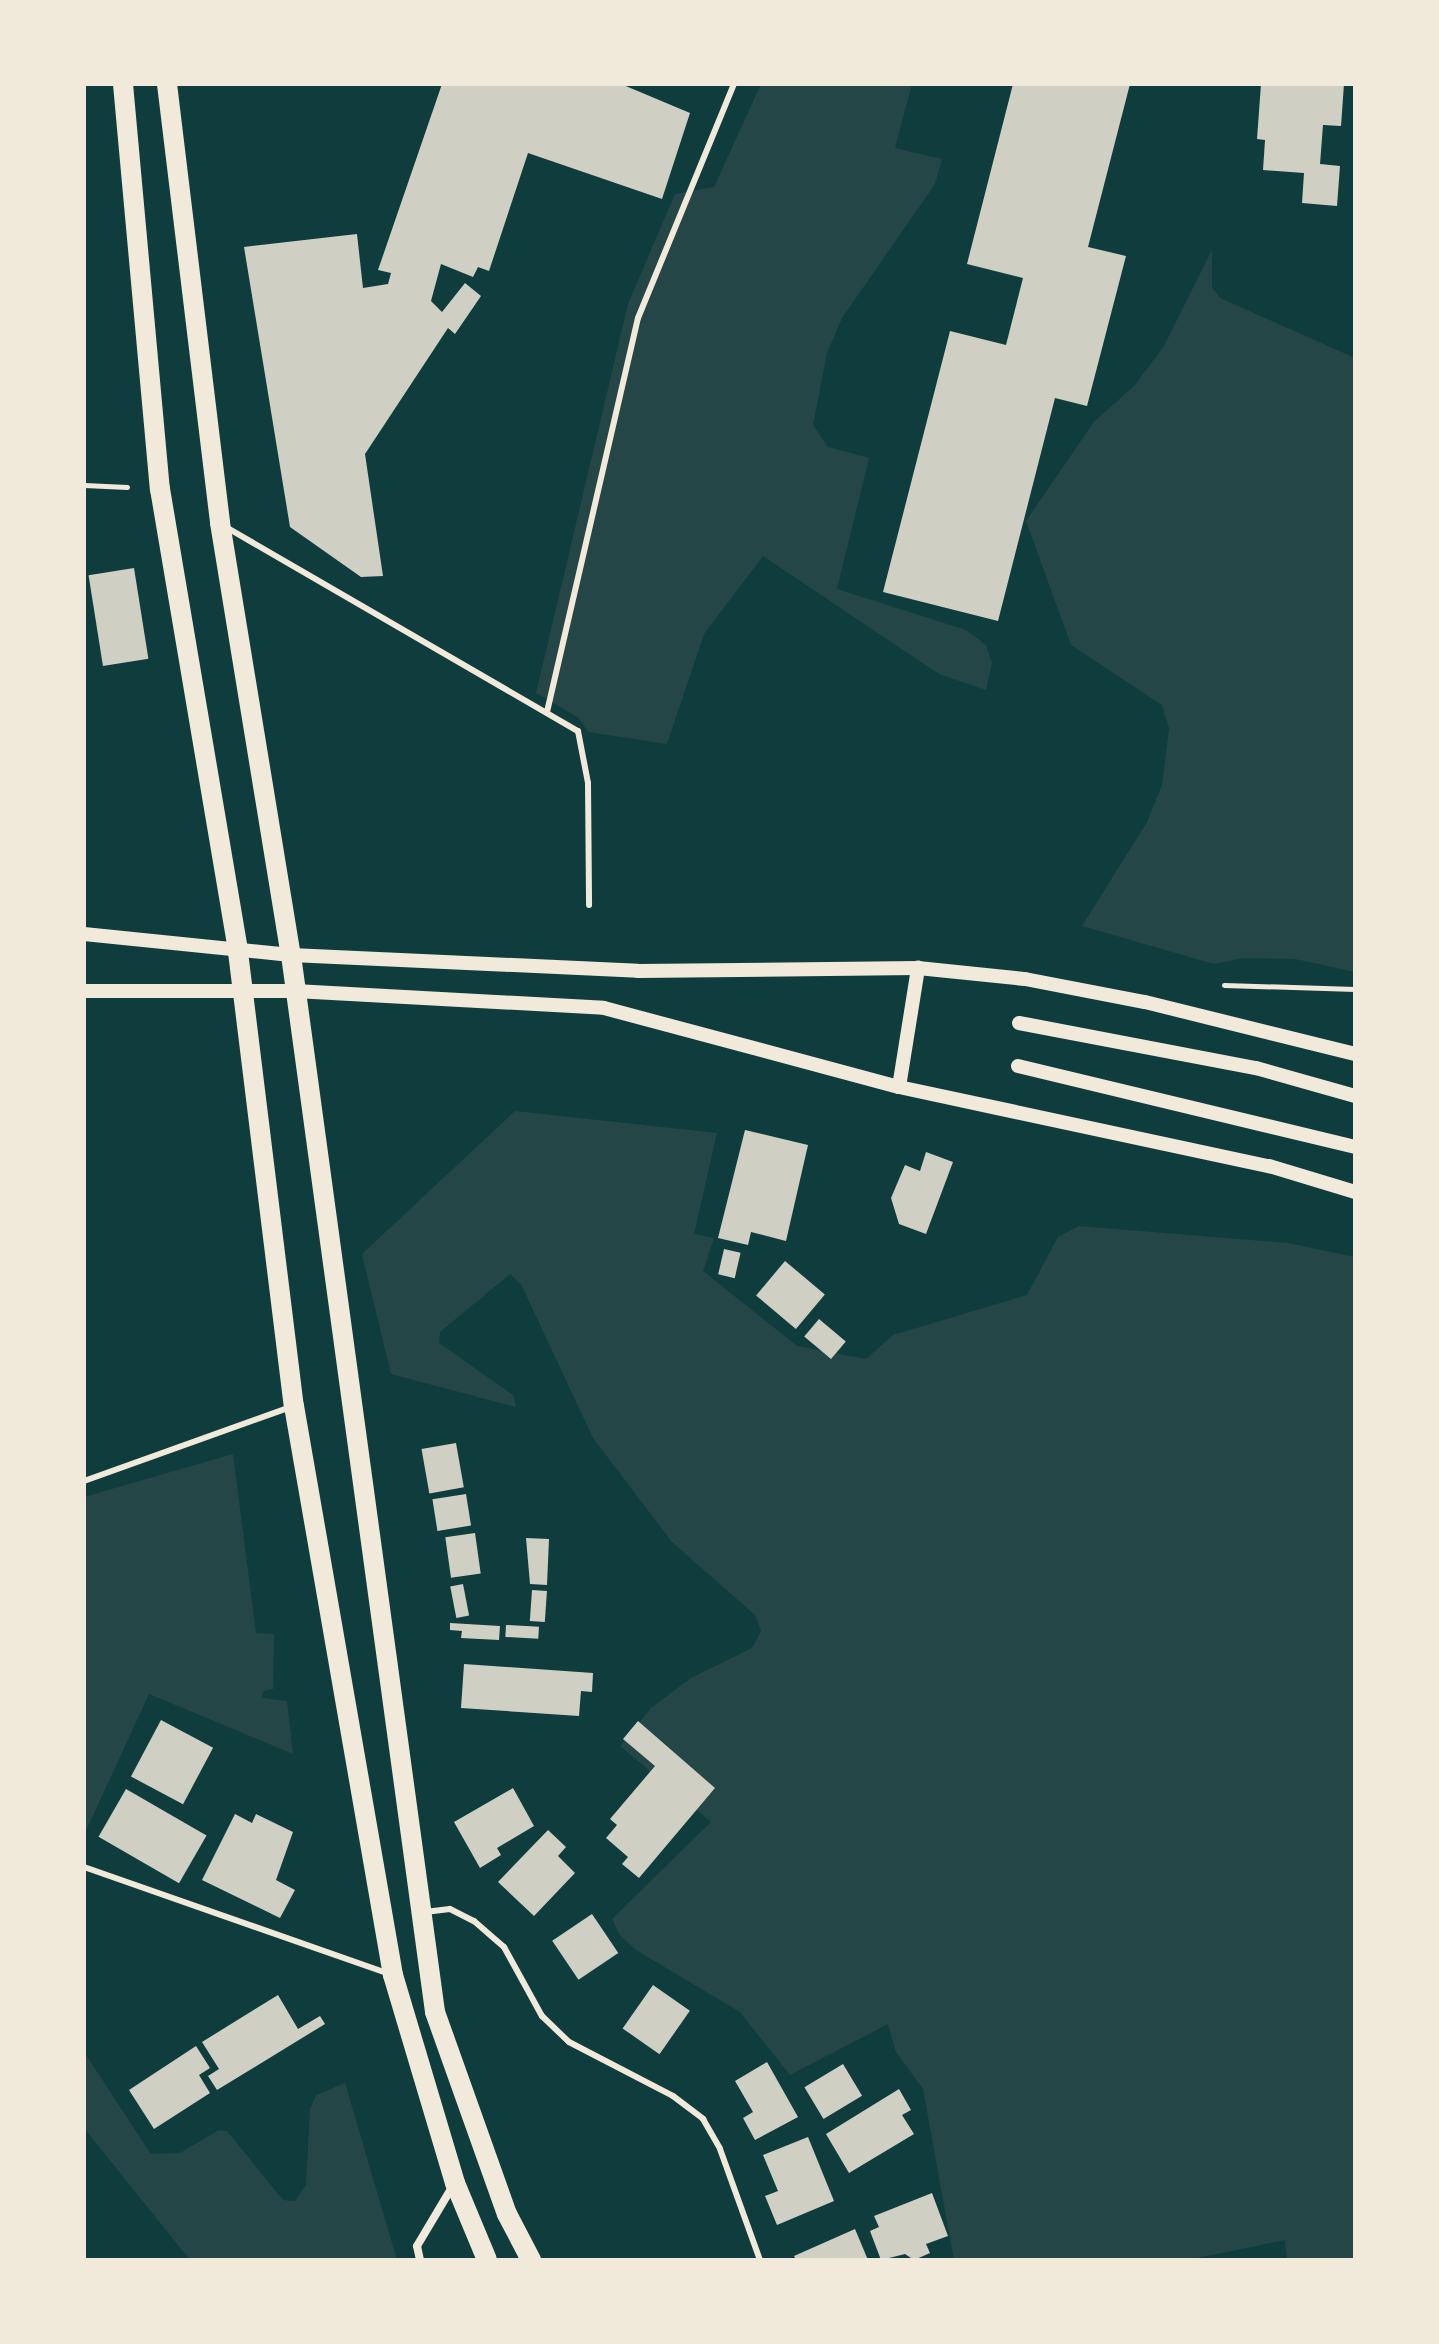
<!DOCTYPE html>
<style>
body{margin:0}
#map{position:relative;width:1439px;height:2344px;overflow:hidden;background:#0f3d3e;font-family:"Exo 2",sans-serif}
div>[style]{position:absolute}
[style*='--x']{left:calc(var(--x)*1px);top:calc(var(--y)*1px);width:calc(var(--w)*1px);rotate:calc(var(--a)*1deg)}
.green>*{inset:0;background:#244646}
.building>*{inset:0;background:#cfcfc3;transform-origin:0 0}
.path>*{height:5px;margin:-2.5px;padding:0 2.5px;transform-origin:2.5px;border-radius:2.5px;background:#f1e9da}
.service>*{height:6px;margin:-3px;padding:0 3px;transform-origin:3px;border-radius:3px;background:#f1e9da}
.minor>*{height:8px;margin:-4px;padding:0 4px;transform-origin:4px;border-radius:4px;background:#f1e9da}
.tertiary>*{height:14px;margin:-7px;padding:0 7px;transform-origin:7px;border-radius:7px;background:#f1e9da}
.primary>*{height:20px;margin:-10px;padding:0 10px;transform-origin:10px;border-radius:10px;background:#f1e9da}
span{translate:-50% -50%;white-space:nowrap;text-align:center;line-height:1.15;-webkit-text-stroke:6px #f1e9da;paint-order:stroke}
.frame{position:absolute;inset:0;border:86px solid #f1e9da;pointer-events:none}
</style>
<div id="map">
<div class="green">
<i style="clip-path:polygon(761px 84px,912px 84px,895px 148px,942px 159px,935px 184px,842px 318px,827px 353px,813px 425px,828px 447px,869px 458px,837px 589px,966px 630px,986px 645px,992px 663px,986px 690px,939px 674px,763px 556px,704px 634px,667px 744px,588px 732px,579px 718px,536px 693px,628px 304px,675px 194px,714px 187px)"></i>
<i style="clip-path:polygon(1212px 250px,1212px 287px,1220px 298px,1355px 358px,1355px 972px,1295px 959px,1243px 958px,1214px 964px,1082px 926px,1147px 822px,1162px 785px,1169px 728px,1162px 705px,1071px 645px,1026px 521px,1094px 422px,1135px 385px,1164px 346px)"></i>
<i style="clip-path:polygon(515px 1111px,717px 1133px,694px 1234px,714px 1238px,703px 1271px,797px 1346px,866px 1359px,893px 1335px,1027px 1295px,1058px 1237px,1079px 1226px,1288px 1243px,1355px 1257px,1355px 2260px,1287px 2260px,1285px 2240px,1188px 2260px,954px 2260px,923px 2089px,896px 2052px,888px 2024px,790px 2075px,740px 2012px,636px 1950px,619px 1934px,612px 1919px,711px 1822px,620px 1746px,651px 1708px,691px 1678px,752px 1648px,761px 1631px,755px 1615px,672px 1542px,593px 1438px,521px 1284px,510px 1274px,440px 1332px,439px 1343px,513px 1395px,516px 1407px,391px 1374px,362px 1254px)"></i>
<i style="clip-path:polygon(233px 1454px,256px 1633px,274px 1634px,273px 1689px,263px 1691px,262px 1698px,287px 1701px,293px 1754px,149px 1694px,84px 1835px,84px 1497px)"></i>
<i style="clip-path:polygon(84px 2052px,151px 2154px,180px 2153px,219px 2130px,227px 2131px,283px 2200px,295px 2201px,306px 2185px,310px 2109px,316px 2095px,345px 2083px,397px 2260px,190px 2260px,84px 2128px)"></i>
</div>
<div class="building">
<i style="clip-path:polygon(442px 84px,621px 84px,690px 113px,662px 199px,528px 153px,489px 271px,478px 267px,473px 277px,441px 264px,431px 301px,442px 312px,465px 283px,481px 296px,455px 334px,448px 328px,365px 454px,383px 576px,361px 577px,290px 527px,244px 247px,357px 234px,363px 288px,388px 284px,391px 273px,378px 270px)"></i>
<i style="clip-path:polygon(1013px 84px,1130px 84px,1088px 247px,1126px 256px,1087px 406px,1055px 398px,998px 621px,883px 592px,950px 331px,1006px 345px,1023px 278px,967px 264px)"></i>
<i style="clip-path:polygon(1261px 84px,1344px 84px,1341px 126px,1323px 125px,1320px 164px,1340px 166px,1337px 206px,1302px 203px,1304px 173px,1263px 170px,1265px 140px,1257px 139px)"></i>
<i style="left:134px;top:568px;width:92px;height:46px;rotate:81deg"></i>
<i style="clip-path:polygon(745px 1130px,808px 1145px,786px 1241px,751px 1232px,748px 1245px,718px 1238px)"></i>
<i style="clip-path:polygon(926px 1152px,953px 1162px,926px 1234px,899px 1224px,891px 1198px,905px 1165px,920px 1171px)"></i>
<i style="left:724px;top:1249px;width:17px;height:26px;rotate:13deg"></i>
<i style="left:785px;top:1261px;width:52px;height:45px;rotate:40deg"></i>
<i style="left:819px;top:1319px;width:35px;height:23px;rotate:40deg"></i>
<i style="left:456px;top:1443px;width:45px;height:35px;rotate:80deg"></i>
<i style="left:466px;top:1494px;width:32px;height:34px;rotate:81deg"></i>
<i style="left:475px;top:1533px;width:41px;height:30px;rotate:82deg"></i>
<i style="clip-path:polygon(526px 1538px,549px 1539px,547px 1585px,530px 1584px)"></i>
<i style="left:463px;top:1584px;width:32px;height:13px;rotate:79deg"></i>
<i style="left:532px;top:1590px;width:15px;height:31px;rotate:4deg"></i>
<i style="clip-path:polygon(450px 1623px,500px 1626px,499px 1640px,461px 1638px,462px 1631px,450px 1630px)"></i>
<i style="left:506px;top:1625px;width:33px;height:12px;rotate:3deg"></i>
<i style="clip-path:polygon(464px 1664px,593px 1673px,592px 1692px,581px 1691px,579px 1716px,461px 1708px)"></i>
<i style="left:161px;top:1720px;width:59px;height:64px;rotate:28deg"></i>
<i style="clip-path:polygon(638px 1721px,715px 1788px,639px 1878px,622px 1864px,628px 1857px,606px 1838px,617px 1825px,610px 1819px,655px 1766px,623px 1739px)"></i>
<i style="clip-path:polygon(513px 1788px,534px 1826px,497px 1848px,501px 1855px,480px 1868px,454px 1822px)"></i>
<i style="left:126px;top:1789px;width:93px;height:55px;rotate:30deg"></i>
<i style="clip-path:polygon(235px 1814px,252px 1823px,256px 1814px,293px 1832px,276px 1880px,295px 1890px,280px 1918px,202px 1880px)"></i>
<i style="clip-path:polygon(548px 1830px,566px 1847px,558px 1856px,575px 1873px,534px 1916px,498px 1882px)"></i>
<i style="left:592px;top:1914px;width:47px;height:48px;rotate:56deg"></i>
<i style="left:653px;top:1985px;width:45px;height:53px;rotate:35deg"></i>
<i style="clip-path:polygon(278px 1995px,298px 2029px,320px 2016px,325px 2024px,217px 2090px,208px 2076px,219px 2069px,202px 2042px)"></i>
<i style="clip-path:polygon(196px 2046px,210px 2068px,199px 2075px,210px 2093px,154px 2129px,129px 2090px)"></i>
<i style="clip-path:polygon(767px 2062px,798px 2117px,755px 2140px,743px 2118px,753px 2112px,735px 2081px)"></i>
<i style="left:843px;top:2064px;width:37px;height:45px;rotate:59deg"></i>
<i style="clip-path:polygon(899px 2089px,911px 2110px,902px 2115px,914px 2134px,849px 2173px,826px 2134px)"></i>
<i style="clip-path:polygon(808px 2137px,834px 2201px,777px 2225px,765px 2196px,778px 2191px,763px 2155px)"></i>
<i style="clip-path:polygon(932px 2193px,948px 2236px,926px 2244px,930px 2253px,914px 2260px,905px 2254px,881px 2260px,870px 2231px,879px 2227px,874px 2216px)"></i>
<i style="clip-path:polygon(855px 2229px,868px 2260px,796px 2260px,794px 2256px)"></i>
</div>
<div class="path">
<i style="--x:84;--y:485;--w:43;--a:2.7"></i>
<i style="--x:1224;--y:985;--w:131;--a:1.7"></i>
</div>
<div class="service">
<i style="--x:224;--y:526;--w:409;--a:30.1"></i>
<i style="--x:578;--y:731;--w:53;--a:79.1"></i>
<i style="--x:588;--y:783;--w:122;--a:89.5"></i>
<i style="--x:547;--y:712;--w:404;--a:-77"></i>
<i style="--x:638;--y:318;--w:253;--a:-67.7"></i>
<i style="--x:84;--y:1481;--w:220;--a:-19.7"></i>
<i style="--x:84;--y:1867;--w:323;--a:19.3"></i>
<i style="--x:425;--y:1912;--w:25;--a:-7"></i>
<i style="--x:450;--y:1909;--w:27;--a:27"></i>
<i style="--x:474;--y:1921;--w:40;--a:41"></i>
<i style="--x:504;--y:1947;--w:79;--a:61.2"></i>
<i style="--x:542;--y:2016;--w:37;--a:44"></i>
<i style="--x:569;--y:2042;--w:117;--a:27.4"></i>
<i style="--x:673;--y:2096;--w:38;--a:37"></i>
<i style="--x:703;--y:2119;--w:34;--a:60"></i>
<i style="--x:720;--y:2149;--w:118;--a:70.2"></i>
</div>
<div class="minor">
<i style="--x:420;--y:2260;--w:14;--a:-102"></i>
<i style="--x:417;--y:2246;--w:72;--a:-59.2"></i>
</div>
<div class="tertiary">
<i style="--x:84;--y:934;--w:208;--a:5.8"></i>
<i style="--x:291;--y:955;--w:347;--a:2.6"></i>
<i style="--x:638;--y:971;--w:280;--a:-0.6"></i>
<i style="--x:918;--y:968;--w:108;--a:5.9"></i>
<i style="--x:1025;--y:979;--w:122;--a:10.9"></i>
<i style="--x:1145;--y:1002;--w:216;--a:13.9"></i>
<i style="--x:84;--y:991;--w:211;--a:0"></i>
<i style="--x:295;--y:991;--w:309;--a:3.1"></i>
<i style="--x:604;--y:1008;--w:305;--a:15"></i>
<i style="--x:899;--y:1087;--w:378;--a:12.1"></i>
<i style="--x:1269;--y:1166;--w:90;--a:16.8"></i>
<i style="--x:1019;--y:1023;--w:241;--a:10.8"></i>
<i style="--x:1256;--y:1068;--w:103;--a:15.8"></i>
<i style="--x:1018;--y:1066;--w:347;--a:13.5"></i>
<i style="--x:899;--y:1087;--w:121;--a:-80.9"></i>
</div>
<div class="primary">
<i style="--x:123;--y:84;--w:407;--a:84.8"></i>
<i style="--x:160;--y:489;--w:470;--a:80.4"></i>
<i style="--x:238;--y:952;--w:457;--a:83"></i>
<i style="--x:294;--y:1406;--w:578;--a:80.13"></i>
<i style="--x:393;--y:1975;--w:217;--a:73.4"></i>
<i style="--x:455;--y:2183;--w:83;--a:67.4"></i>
<i style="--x:167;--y:84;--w:442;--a:83.1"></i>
<i style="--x:220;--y:523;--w:438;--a:80.7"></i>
<i style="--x:291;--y:955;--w:1067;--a:82.24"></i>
<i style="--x:435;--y:2012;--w:214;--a:70.4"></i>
<i style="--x:507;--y:2214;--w:52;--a:62.4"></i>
</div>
<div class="frame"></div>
</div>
